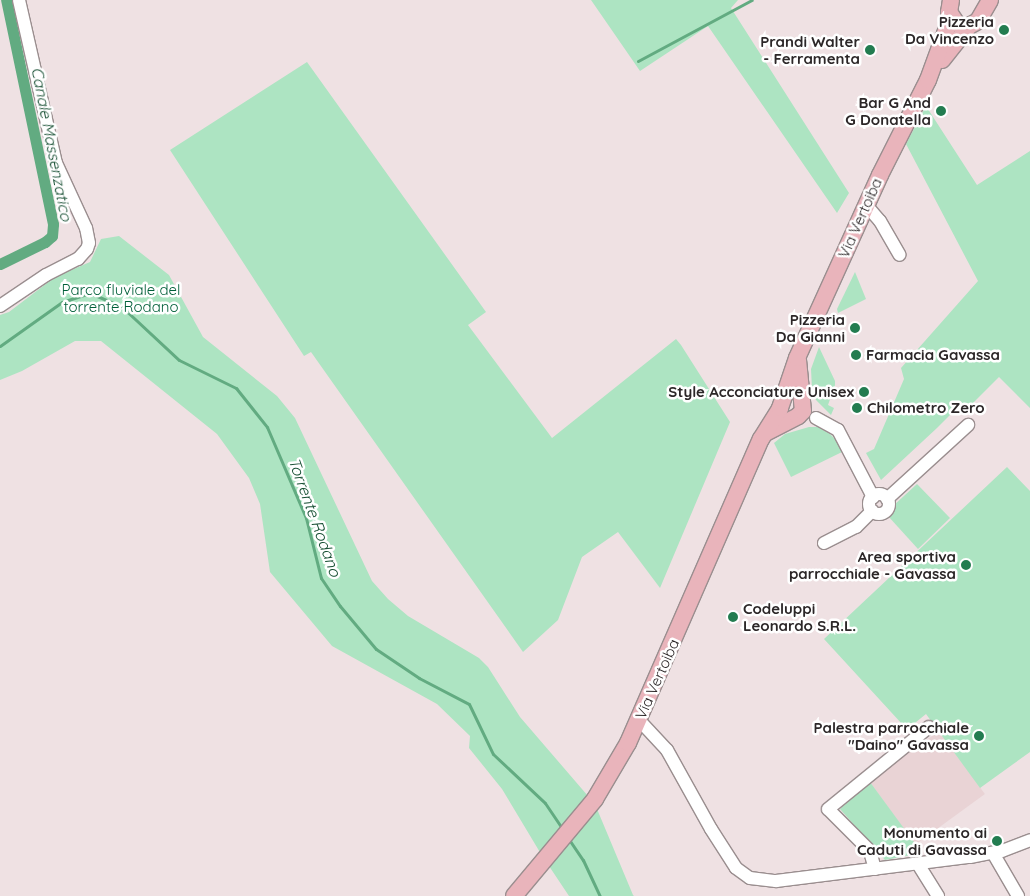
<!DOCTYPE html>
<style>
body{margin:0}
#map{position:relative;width:1030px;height:896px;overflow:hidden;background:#efe1e3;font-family:Quicksand,sans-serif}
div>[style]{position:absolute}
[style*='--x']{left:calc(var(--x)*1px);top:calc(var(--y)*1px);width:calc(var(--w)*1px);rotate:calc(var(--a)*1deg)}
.built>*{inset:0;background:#e9d3d5;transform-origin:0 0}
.green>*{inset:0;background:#ade4c2}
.stream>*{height:3px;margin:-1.5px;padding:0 1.5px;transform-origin:1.5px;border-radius:1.5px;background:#62ab81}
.canal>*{height:11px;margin:-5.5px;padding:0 5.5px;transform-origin:5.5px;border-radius:5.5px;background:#62ab81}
.roads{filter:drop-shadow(1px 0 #9a8e8f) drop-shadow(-1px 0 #9a8e8f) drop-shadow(0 1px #9a8e8f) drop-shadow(0 -1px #9a8e8f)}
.minor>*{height:12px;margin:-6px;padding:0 6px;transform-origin:6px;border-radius:6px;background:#fff}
.minor>.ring{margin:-6px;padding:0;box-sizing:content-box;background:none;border:12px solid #fff;border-radius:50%}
.major>*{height:16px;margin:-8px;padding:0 8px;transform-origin:8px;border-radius:8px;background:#e9b4bb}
.dots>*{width:14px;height:14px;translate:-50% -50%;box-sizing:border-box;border:2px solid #fff;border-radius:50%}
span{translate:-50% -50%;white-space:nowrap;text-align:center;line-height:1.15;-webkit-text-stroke:5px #fff;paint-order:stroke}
.poi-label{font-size:15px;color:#2c2728;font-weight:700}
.right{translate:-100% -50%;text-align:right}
.left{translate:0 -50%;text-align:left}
.street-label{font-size:15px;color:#2c2728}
.park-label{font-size:15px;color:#005f39}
.water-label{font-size:16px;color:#185034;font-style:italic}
</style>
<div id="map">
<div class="built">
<i style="left:939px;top:731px;width:78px;height:86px;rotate:54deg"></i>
</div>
<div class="green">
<i style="clip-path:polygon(591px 0,738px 0,731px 8px,849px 193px,837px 213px,708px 26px,640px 71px)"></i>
<i style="clip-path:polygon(307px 62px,486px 312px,468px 325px,552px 438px,676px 339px,681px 345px,730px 422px,660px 588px,618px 532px,582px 557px,558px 620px,523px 652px,311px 352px,304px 356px,170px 150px)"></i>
<i style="clip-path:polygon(926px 106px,977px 185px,1030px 151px,1030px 408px,999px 377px,964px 412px,956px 406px,955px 410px,937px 428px,881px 480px,866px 453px,874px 449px,904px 379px,901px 368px,978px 281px,906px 144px)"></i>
<i style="clip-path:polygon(119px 236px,169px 275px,203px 337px,277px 396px,295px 418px,372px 581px,388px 599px,408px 616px,479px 658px,488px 667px,520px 717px,588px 796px,541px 854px,502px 789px,469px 748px,470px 736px,437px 704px,332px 646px,270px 572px,260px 504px,249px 478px,217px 434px,101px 341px,75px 341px,22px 371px,0 380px,0 315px,9px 312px,55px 277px,90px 262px,101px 239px)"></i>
<i style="clip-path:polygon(855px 272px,866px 299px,838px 313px,837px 309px)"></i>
<i style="clip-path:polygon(819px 347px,835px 381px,835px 385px,828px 405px,834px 408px,831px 415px,816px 400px,812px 389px,811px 369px)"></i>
<i style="clip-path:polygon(809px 427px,818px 427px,830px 434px,836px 440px,842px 452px,791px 477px,774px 443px,785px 434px)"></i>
<i style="clip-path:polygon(1007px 467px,1030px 491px,1030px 752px,980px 788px,926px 714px,905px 731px,902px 724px,824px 639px)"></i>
<i style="clip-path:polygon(917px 484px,950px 518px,918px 549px,888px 516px,893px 506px)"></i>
<i style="clip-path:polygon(870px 782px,922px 853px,885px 860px,840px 809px)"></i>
<i style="clip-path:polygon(597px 809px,633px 895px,634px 896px,569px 896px,549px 866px)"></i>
</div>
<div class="stream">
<i style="--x:638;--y:61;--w:129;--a:-28.2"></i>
<i style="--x:0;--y:346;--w:76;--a:-35.4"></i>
<i style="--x:62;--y:302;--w:29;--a:-18"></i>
<i style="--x:90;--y:293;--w:34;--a:23"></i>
<i style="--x:121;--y:306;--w:79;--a:43"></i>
<i style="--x:179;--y:360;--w:64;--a:26.2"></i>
<i style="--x:236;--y:388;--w:50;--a:51.5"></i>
<i style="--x:267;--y:427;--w:99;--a:66.8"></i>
<i style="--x:306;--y:518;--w:62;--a:76"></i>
<i style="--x:321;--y:578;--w:34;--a:56"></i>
<i style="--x:340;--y:606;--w:56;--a:50.1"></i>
<i style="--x:376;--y:649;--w:52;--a:34"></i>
<i style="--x:419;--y:678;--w:56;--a:27.5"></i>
<i style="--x:469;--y:704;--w:55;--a:64.4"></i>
<i style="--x:493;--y:754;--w:71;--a:43.3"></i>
<i style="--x:545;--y:803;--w:32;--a:56"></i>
<i style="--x:568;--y:838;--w:27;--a:56"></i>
<i style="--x:583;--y:860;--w:40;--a:65"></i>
</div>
<div class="canal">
<i style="--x:0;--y:264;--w:50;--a:-26.1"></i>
<i style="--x:45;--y:242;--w:9;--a:-41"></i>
<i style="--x:52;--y:236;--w:12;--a:-85"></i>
<i style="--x:53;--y:224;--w:229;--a:-101.8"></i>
</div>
<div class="roads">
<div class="minor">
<i style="--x:866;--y:205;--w:21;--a:49"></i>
<i style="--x:880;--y:221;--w:39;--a:60"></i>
<i style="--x:0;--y:306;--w:55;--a:-34"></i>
<i style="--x:46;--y:275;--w:36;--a:-27"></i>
<i style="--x:78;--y:259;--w:13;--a:-48"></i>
<i style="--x:87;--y:249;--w:6;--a:-72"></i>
<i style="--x:89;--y:243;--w:15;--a:-101"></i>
<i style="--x:86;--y:228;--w:72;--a:-114.8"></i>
<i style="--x:56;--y:163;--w:167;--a:-102.8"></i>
<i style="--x:816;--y:418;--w:25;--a:29"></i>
<i style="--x:838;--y:430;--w:76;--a:62.4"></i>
<i class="ring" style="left:869px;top:494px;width:8px;height:8px"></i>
<i style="--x:887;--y:499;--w:110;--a:-42.4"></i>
<i style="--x:824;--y:543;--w:36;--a:-27"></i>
<i style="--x:856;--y:527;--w:23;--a:-45"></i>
<i style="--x:639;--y:720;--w:41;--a:47"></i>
<i style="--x:667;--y:750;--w:90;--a:60.9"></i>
<i style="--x:711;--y:829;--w:46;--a:57.3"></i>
<i style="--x:736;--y:868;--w:17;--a:36"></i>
<i style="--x:750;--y:878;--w:26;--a:7"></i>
<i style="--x:776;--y:881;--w:195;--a:-7.1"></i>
<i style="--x:970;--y:857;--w:33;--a:-11"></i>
<i style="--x:1002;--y:851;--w:30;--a:-21"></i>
<i style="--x:993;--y:853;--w:50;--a:59.8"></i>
<i style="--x:918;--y:864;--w:38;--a:58"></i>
<i style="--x:875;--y:869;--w:19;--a:-106"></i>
<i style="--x:870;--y:851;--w:59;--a:-135"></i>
<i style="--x:828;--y:809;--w:130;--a:-39.1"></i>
</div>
<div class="major">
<i style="--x:951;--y:0;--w:12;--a:99"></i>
<i style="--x:949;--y:12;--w:14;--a:56"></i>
<i style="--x:942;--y:60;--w:43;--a:-51.5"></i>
<i style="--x:969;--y:26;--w:10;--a:-29"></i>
<i style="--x:978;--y:21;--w:24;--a:-60"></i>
<i style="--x:767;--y:432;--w:35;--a:-27"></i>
<i style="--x:798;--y:416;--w:7;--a:-45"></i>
<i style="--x:803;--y:411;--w:51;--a:-95.6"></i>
<i style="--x:514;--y:896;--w:126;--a:-50.1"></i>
<i style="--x:595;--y:799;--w:65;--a:-59.5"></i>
<i style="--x:628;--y:743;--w:332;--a:-66.4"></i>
<i style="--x:761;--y:439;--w:36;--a:-58"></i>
<i style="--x:780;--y:408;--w:53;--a:-71.2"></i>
<i style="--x:797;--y:358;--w:201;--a:-65.6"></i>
<i style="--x:880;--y:175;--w:106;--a:-63.2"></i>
<i style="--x:928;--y:80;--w:67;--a:-69.9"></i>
</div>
</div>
<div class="dots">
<i style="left:1004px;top:30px;background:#237c50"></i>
<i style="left:870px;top:50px;background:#237c50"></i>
<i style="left:941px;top:111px;background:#237c50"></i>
<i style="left:855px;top:328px;background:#237c50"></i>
<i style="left:856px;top:355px;background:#237c50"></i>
<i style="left:864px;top:392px;background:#237c50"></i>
<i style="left:857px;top:408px;background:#237c50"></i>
<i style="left:966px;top:565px;background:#237c50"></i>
<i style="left:733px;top:617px;background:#237c50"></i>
<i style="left:979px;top:736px;background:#237c50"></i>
<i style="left:997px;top:841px;background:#237c50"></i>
</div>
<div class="poi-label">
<span class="right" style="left:994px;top:30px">Pizzeria<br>Da Vincenzo</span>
<span class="right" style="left:860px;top:50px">Prandi Walter<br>- Ferramenta</span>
<span class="right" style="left:931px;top:111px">Bar G And<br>G Donatella</span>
<span class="right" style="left:845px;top:328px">Pizzeria<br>Da Gianni</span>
<span class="left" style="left:866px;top:355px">Farmacia Gavassa</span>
<span class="right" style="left:854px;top:392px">Style Acconciature Unisex</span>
<span class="left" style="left:867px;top:408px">Chilometro Zero</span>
<span class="right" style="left:956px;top:565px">Area sportiva<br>parrocchiale - Gavassa</span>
<span class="left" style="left:743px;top:617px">Codeluppi<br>Leonardo S.R.L.</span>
<span class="right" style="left:969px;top:736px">Palestra parrocchiale<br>"Daino" Gavassa</span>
<span class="right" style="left:987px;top:841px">Monumento ai<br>Caduti di Gavassa</span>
</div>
<div class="street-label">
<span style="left:860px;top:218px;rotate:-66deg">Via Vertoiba</span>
<span style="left:657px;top:679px;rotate:-66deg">Via Vertoiba</span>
</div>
<div class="park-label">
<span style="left:121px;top:298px">Parco fluviale del<br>torrente Rodano</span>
</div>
<div class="water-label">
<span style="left:52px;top:144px;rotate:79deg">Canale Massenzatico</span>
<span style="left:315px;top:517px;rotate:70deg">Torrente Rodano</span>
</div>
</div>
